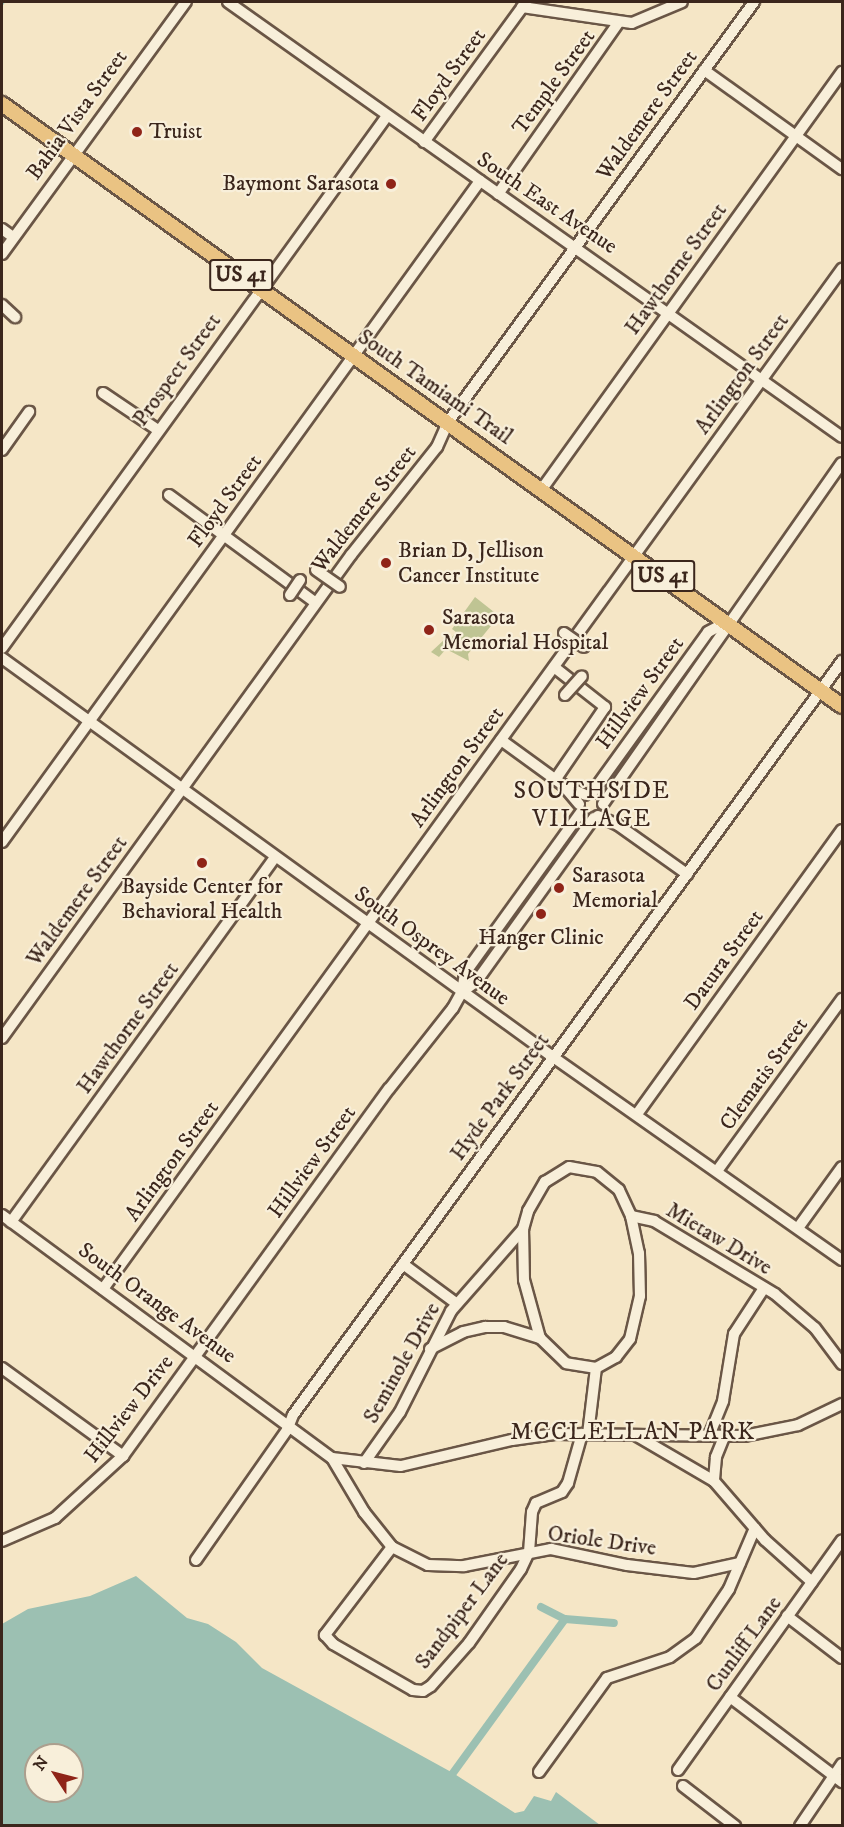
<!DOCTYPE html>
<style>
body{margin:0}
#map{position:relative;width:844px;height:1827px;overflow:hidden;background:#f5e6c6;font-family:"IM FELL DW Pica",serif}
div>[style]{position:absolute}
[style*='--x']{left:calc(var(--x)*1px);top:calc(var(--y)*1px);width:calc(var(--w)*1px);rotate:calc(var(--a)*1deg)}
.green>*{inset:0;background:#bfc493}
.water>*{inset:0;background:#9cc0b2}
.stream>*{height:2px;margin:-1px;padding:0 1px;transform-origin:1px;border-radius:1px;background:#9cc0b2}
.canal>*{height:8px;margin:-4px;padding:0 4px;transform-origin:4px;border-radius:4px;background:#9cc0b2}
.roads{filter:drop-shadow(2px 0 #6a5646) drop-shadow(-2px 0 #6a5646) drop-shadow(0 2px #6a5646) drop-shadow(0 -2px #6a5646)}
.minor>*{height:10px;margin:-5px;padding:0 5px;transform-origin:5px;border-radius:5px;background:#f8efda}
.major>*{height:14px;margin:-7px;padding:0 7px;transform-origin:7px;border-radius:7px;background:#eac383}
.bridges{filter:drop-shadow(2px 0 #6a5646) drop-shadow(-2px 0 #6a5646) drop-shadow(0 2px #6a5646) drop-shadow(0 -2px #6a5646)}
.minor-bridge>*{height:10px;margin:-5px;padding:0 5px;transform-origin:5px;border-radius:5px;background:#f8efda}
.dots>*{width:16px;height:16px;translate:-50% -50%;box-sizing:border-box;border:3px solid #f8efda;border-radius:50%}
span{translate:-50% -50%;white-space:nowrap;text-align:center;line-height:1.15;-webkit-text-stroke:4.5px #f8efda;paint-order:stroke}
.shield-label span{padding:2px 4px;background:#f8efda;border:2px solid;border-radius:4px;-webkit-text-stroke-width:0}
.shield-label{font-size:21px;color:#3b261c;font-weight:700}
.street-label{font-size:22px;color:#3b261c}
.poi-label{font-size:22px;color:#3b261c}
.left{translate:0 -50%;text-align:left}
.right{translate:-100% -50%;text-align:right}
.neighbourhood-label{font-size:24px;color:#3b261c;letter-spacing:1.5px}
.frame{position:absolute;inset:0;border:3px solid #3b261c;pointer-events:none}
.north{position:absolute;left:24px;top:1743px;width:60px;height:60px;box-sizing:border-box;background:#f8efda;border:2px solid #ac9f8e;border-radius:50%;rotate:306deg;font-size:16px;font-weight:700;line-height:24px;text-align:center;color:#3b261c}
.north::after{content:'';display:block;margin:auto;width:21px;height:27px;background:#8f2418;clip-path:polygon(50% 0,100% 100%,50% 72%,0 100%)}
</style>
<div id="map">
<div class="green">
<i style="clip-path:polygon(475px 597px,499px 616px,468px 654px,469px 661px,446px 649px,439px 657px,431px 652px,445px 639px,449px 641px,456px 632px,452px 629px)"></i>
</div>
<div class="water">
<i style="clip-path:polygon(evenodd,136px 1576px,187px 1618px,208px 1624px,236px 1642px,262px 1668px,453px 1773px,515px 1813px,524px 1811px,534px 1796px,551px 1801px,556px 1792px,600px 1825px,2px 1825px,2px 1624px,28px 1609px,90px 1596px,136px 1576px,36px 1755px,72px 1755px,72px 1791px,36px 1791px,36px 1755px)"></i>
</div>
<div class="stream">
<i style="--x:2;--y:5;--w:4;--a:-56"></i>
</div>
<div class="canal">
<i style="--x:541;--y:1607;--w:27;--a:27"></i>
<i style="--x:565;--y:1619;--w:49;--a:4.7"></i>
<i style="--x:453;--y:1773;--w:190;--a:-54"></i>
</div>
<div class="roads">
<div class="minor">
<i style="--x:228;--y:2;--w:752;--a:35.32"></i>
<i style="--x:522;--y:7;--w:111;--a:8.3"></i>
<i style="--x:632;--y:23;--w:54;--a:-22.8"></i>
<i style="--x:704;--y:70;--w:170;--a:35.7"></i>
<i style="--x:424;--y:142;--w:173;--a:-53.9"></i>
<i style="--x:498;--y:194;--w:210;--a:-54.9"></i>
<i style="--x:2;--y:229;--w:14;--a:36"></i>
<i style="--x:2;--y:254;--w:312;--a:-53.9"></i>
<i style="--x:2;--y:305;--w:18;--a:43"></i>
<i style="--x:103;--y:393;--w:66;--a:33.9"></i>
<i style="--x:2;--y:450;--w:47;--a:-54.6"></i>
<i style="--x:542;--y:489;--w:514;--a:-54.27"></i>
<i style="--x:169;--y:495;--w:182;--a:36.3"></i>
<i style="--x:2;--y:648;--w:657;--a:-54.11"></i>
<i style="--x:2;--y:658;--w:680;--a:35.91"></i>
<i style="--x:553;--y:1057;--w:353;--a:35.1"></i>
<i style="--x:554;--y:667;--w:65;--a:38.1"></i>
<i style="--x:605;--y:707;--w:88;--a:124.4"></i>
<i style="--x:501;--y:740;--w:77;--a:36"></i>
<i style="--x:563;--y:785;--w:25;--a:50"></i>
<i style="--x:563;--y:785;--w:24;--a:24"></i>
<i style="--x:592;--y:793;--w:198;--a:-54.2"></i>
<i style="--x:708;--y:632;--w:21;--a:-28"></i>
<i style="--x:603;--y:804;--w:416;--a:-55"></i>
<i style="--x:598;--y:816;--w:22;--a:24"></i>
<i style="--x:618;--y:825;--w:85;--a:35.4"></i>
<i style="--x:2;--y:842;--w:816;--a:-54.13"></i>
<i style="--x:462;--y:992;--w:17;--a:-36"></i>
<i style="--x:476;--y:982;--w:202;--a:-54.3"></i>
<i style="--x:2;--y:1038;--w:596;--a:-54.15"></i>
<i style="--x:351;--y:555;--w:138;--a:-51.5"></i>
<i style="--x:437;--y:447;--w:27;--a:-66"></i>
<i style="--x:448;--y:422;--w:520;--a:-53.92"></i>
<i style="--x:637;--y:1114;--w:350;--a:-54.2"></i>
<i style="--x:569;--y:1167;--w:28;--a:10"></i>
<i style="--x:597;--y:1172;--w:28;--a:39"></i>
<i style="--x:619;--y:1190;--w:29;--a:65"></i>
<i style="--x:631;--y:1216;--w:38;--a:78"></i>
<i style="--x:639;--y:1253;--w:43;--a:88.7"></i>
<i style="--x:640;--y:1296;--w:44;--a:103.1"></i>
<i style="--x:630;--y:1339;--w:23;--a:128"></i>
<i style="--x:616;--y:1357;--w:23;--a:151"></i>
<i style="--x:596;--y:1368;--w:30;--a:-171"></i>
<i style="--x:566;--y:1363;--w:36;--a:-136"></i>
<i style="--x:540;--y:1338;--w:60;--a:-105.4"></i>
<i style="--x:524;--y:1280;--w:51;--a:-91.1"></i>
<i style="--x:523;--y:1229;--w:19;--a:-74"></i>
<i style="--x:528;--y:1211;--w:34;--a:-60"></i>
<i style="--x:545;--y:1182;--w:28;--a:-32"></i>
<i style="--x:717;--y:1171;--w:213;--a:-54"></i>
<i style="--x:2;--y:1215;--w:410;--a:36.4"></i>
<i style="--x:332;--y:1458;--w:69;--a:6.6"></i>
<i style="--x:401;--y:1466;--w:114;--a:-13.2"></i>
<i style="--x:512;--y:1440;--w:43;--a:-7.9"></i>
<i style="--x:555;--y:1434;--w:189;--a:0.6"></i>
<i style="--x:744;--y:1436;--w:55;--a:-11.5"></i>
<i style="--x:798;--y:1425;--w:49;--a:-25.5"></i>
<i style="--x:631;--y:1216;--w:24;--a:12"></i>
<i style="--x:654;--y:1221;--w:141;--a:31.1"></i>
<i style="--x:775;--y:1294;--w:52;--a:40.4"></i>
<i style="--x:815;--y:1328;--w:45;--a:53.1"></i>
<i style="--x:11;--y:1222;--w:450;--a:-54.1"></i>
<i style="--x:798;--y:1228;--w:75;--a:-54.2"></i>
<i style="--x:403;--y:1264;--w:67;--a:36.5"></i>
<i style="--x:103;--y:1289;--w:1260;--a:-54.08"></i>
<i style="--x:430;--y:1349;--w:37;--a:-27"></i>
<i style="--x:463;--y:1332;--w:23;--a:-13"></i>
<i style="--x:485;--y:1327;--w:19;--a:0"></i>
<i style="--x:504;--y:1327;--w:38;--a:17"></i>
<i style="--x:2;--y:1368;--w:150;--a:36"></i>
<i style="--x:588;--y:1434;--w:66;--a:-83.1"></i>
<i style="--x:637;--y:1436;--w:89;--a:30.3"></i>
<i style="--x:709;--y:1436;--w:38;--a:-68"></i>
<i style="--x:723;--y:1401;--w:68;--a:-80.7"></i>
<i style="--x:734;--y:1334;--w:55;--a:-56.9"></i>
<i style="--x:724;--y:1437;--w:22;--a:112"></i>
<i style="--x:716;--y:1457;--w:24;--a:95"></i>
<i style="--x:714;--y:1481;--w:78;--a:49.2"></i>
<i style="--x:765;--y:1540;--w:63;--a:41.8"></i>
<i style="--x:332;--y:1458;--w:63;--a:59.3"></i>
<i style="--x:364;--y:1512;--w:45;--a:51.3"></i>
<i style="--x:392;--y:1547;--w:40;--a:26.6"></i>
<i style="--x:428;--y:1565;--w:36;--a:2"></i>
<i style="--x:464;--y:1566;--w:89;--a:-11.1"></i>
<i style="--x:551;--y:1549;--w:78;--a:11.9"></i>
<i style="--x:627;--y:1565;--w:67;--a:6.8"></i>
<i style="--x:694;--y:1573;--w:47;--a:-12.3"></i>
<i style="--x:364;--y:1463;--w:62;--a:-54.8"></i>
<i style="--x:400;--y:1412;--w:113;--a:-63.2"></i>
<i style="--x:451;--y:1311;--w:109;--a:-48.7"></i>
<i style="--x:2;--y:1541;--w:58;--a:-23.5"></i>
<i style="--x:55;--y:1518;--w:92;--a:-42.4"></i>
<i style="--x:123;--y:1456;--w:453;--a:-54.1"></i>
<i style="--x:389;--y:1089;--w:103;--a:-51.7"></i>
<i style="--x:453;--y:1008;--w:18;--a:-61"></i>
<i style="--x:462;--y:992;--w:19;--a:-81"></i>
<i style="--x:465;--y:973;--w:198;--a:-54.2"></i>
<i style="--x:392;--y:1547;--w:111;--a:127.3"></i>
<i style="--x:325;--y:1635;--w:12;--a:48"></i>
<i style="--x:333;--y:1644;--w:92;--a:29.9"></i>
<i style="--x:413;--y:1690;--w:10;--a:6"></i>
<i style="--x:423;--y:1691;--w:9;--a:-32"></i>
<i style="--x:431;--y:1686;--w:57;--a:-48.5"></i>
<i style="--x:469;--y:1643;--w:90;--a:-54.9"></i>
<i style="--x:521;--y:1569;--w:19;--a:-65"></i>
<i style="--x:529;--y:1552;--w:40;--a:-85.7"></i>
<i style="--x:532;--y:1512;--w:10;--a:-66"></i>
<i style="--x:536;--y:1503;--w:28;--a:-23"></i>
<i style="--x:562;--y:1492;--w:11;--a:-56"></i>
<i style="--x:568;--y:1483;--w:51;--a:-74.1"></i>
<i style="--x:196;--y:1560;--w:159;--a:-55"></i>
<i style="--x:287;--y:1430;--w:16;--a:-68"></i>
<i style="--x:293;--y:1415;--w:933;--a:-53.94"></i>
<i style="--x:787;--y:1616;--w:69;--a:37.4"></i>
<i style="--x:730;--y:1697;--w:141;--a:37.2"></i>
<i style="--x:678;--y:1770;--w:282;--a:-54.5"></i>
<i style="--x:539;--y:1772;--w:116;--a:-54.1"></i>
<i style="--x:607;--y:1678;--w:66;--a:-18.4"></i>
<i style="--x:670;--y:1657;--w:32;--a:-36"></i>
<i style="--x:696;--y:1638;--w:59;--a:-56"></i>
<i style="--x:729;--y:1589;--w:66;--a:-66.9"></i>
<i style="--x:683;--y:1786;--w:66;--a:37.6"></i>
<i style="--x:800;--y:1826;--w:75;--a:-55.9"></i>
</div>
<div class="major">
<i style="--x:2;--y:104;--w:1033;--a:35.63"></i>
</div>
</div>
<div class="bridges">
<div class="minor-bridge">
<i style="--x:316;--y:570;--w:29;--a:35"></i>
<i style="--x:290;--y:595;--w:18;--a:-56"></i>
<i style="--x:564;--y:633;--w:24;--a:35"></i>
<i style="--x:565;--y:695;--w:25;--a:-48"></i>
</div>
</div>
<div class="dots">
<i style="left:137px;top:132px;background:#8f2418"></i>
<i style="left:391px;top:184px;background:#8f2418"></i>
<i style="left:386px;top:563px;background:#8f2418"></i>
<i style="left:429px;top:630px;background:#8f2418"></i>
<i style="left:202px;top:863px;background:#8f2418"></i>
<i style="left:559px;top:888px;background:#8f2418"></i>
<i style="left:541px;top:914px;background:#8f2418"></i>
</div>
<div class="shield-label">
<span style="left:241px;top:275px">US 41</span>
<span style="left:663px;top:576px">US 41</span>
</div>
<div class="street-label">
<span style="left:449px;top:75px;rotate:-54deg">Floyd Street</span>
<span style="left:554px;top:82px;rotate:-54deg">Temple Street</span>
<span style="left:77px;top:115px;rotate:-54deg">Bahia Vista Street</span>
<span style="left:647px;top:115px;rotate:-54deg">Waldemere Street</span>
<span style="left:547px;top:203px;rotate:34deg">South East Avenue</span>
<span style="left:676px;top:269px;rotate:-54deg">Hawthorne Street</span>
<span style="left:177px;top:370px;rotate:-54deg">Prospect Street</span>
<span style="left:742px;top:374px;rotate:-54deg">Arlington Street</span>
<span style="left:435px;top:387px;rotate:35deg">South Tamiami Trail</span>
<span style="left:225px;top:501px;rotate:-54deg">Floyd Street</span>
<span style="left:364px;top:509px;rotate:-52deg">Waldemere Street</span>
<span style="left:640px;top:693px;rotate:-54deg">Hillview Street</span>
<span style="left:457px;top:767px;rotate:-54deg">Arlington Street</span>
<span style="left:77px;top:901px;rotate:-54deg">Waldemere Street</span>
<span style="left:432px;top:946px;rotate:36deg">South Osprey Avenue</span>
<span style="left:724px;top:960px;rotate:-54deg">Datura Street</span>
<span style="left:128px;top:1028px;rotate:-54deg">Hawthorne Street</span>
<span style="left:764px;top:1074px;rotate:-54deg">Clematis Street</span>
<span style="left:500px;top:1097px;rotate:-54deg">Hyde Park Street</span>
<span style="left:172px;top:1161px;rotate:-54deg">Arlington Street</span>
<span style="left:312px;top:1162px;rotate:-54deg">Hillview Street</span>
<span style="left:719px;top:1239px;rotate:31deg">Mietaw Drive</span>
<span style="left:157px;top:1303px;rotate:36deg">South Orange Avenue</span>
<span style="left:402px;top:1363px;rotate:-61deg">Seminole Drive</span>
<span style="left:129px;top:1409px;rotate:-52deg">Hillview Drive</span>
<span style="left:602px;top:1541px;rotate:8deg">Oriole Drive</span>
<span style="left:462px;top:1611px;rotate:-53deg">Sandpiper Lane</span>
<span style="left:744px;top:1644px;rotate:-54deg">Cunliff Lane</span>
</div>
<div class="poi-label">
<span class="left" style="left:149px;top:132px">Truist</span>
<span class="right" style="left:379px;top:184px">Baymont Sarasota</span>
<span class="left" style="left:398px;top:563px">Brian D, Jellison<br>Cancer Institute</span>
<span class="left" style="left:442px;top:630px">Sarasota<br>Memorial Hospital</span>
<span class="left" style="left:572px;top:888px">Sarasota<br>Memorial</span>
<span style="left:202px;top:899px">Bayside Center for<br>Behavioral Health</span>
<span style="left:541px;top:938px">Hanger Clinic</span>
</div>
<div class="neighbourhood-label">
<span style="left:592px;top:806px">SOUTHSIDE<br>VILLAGE</span>
<span style="left:633px;top:1433px">MCCLELLAN PARK</span>
</div>
<div class="frame"></div>
<div class="north">N</div>
</div>
